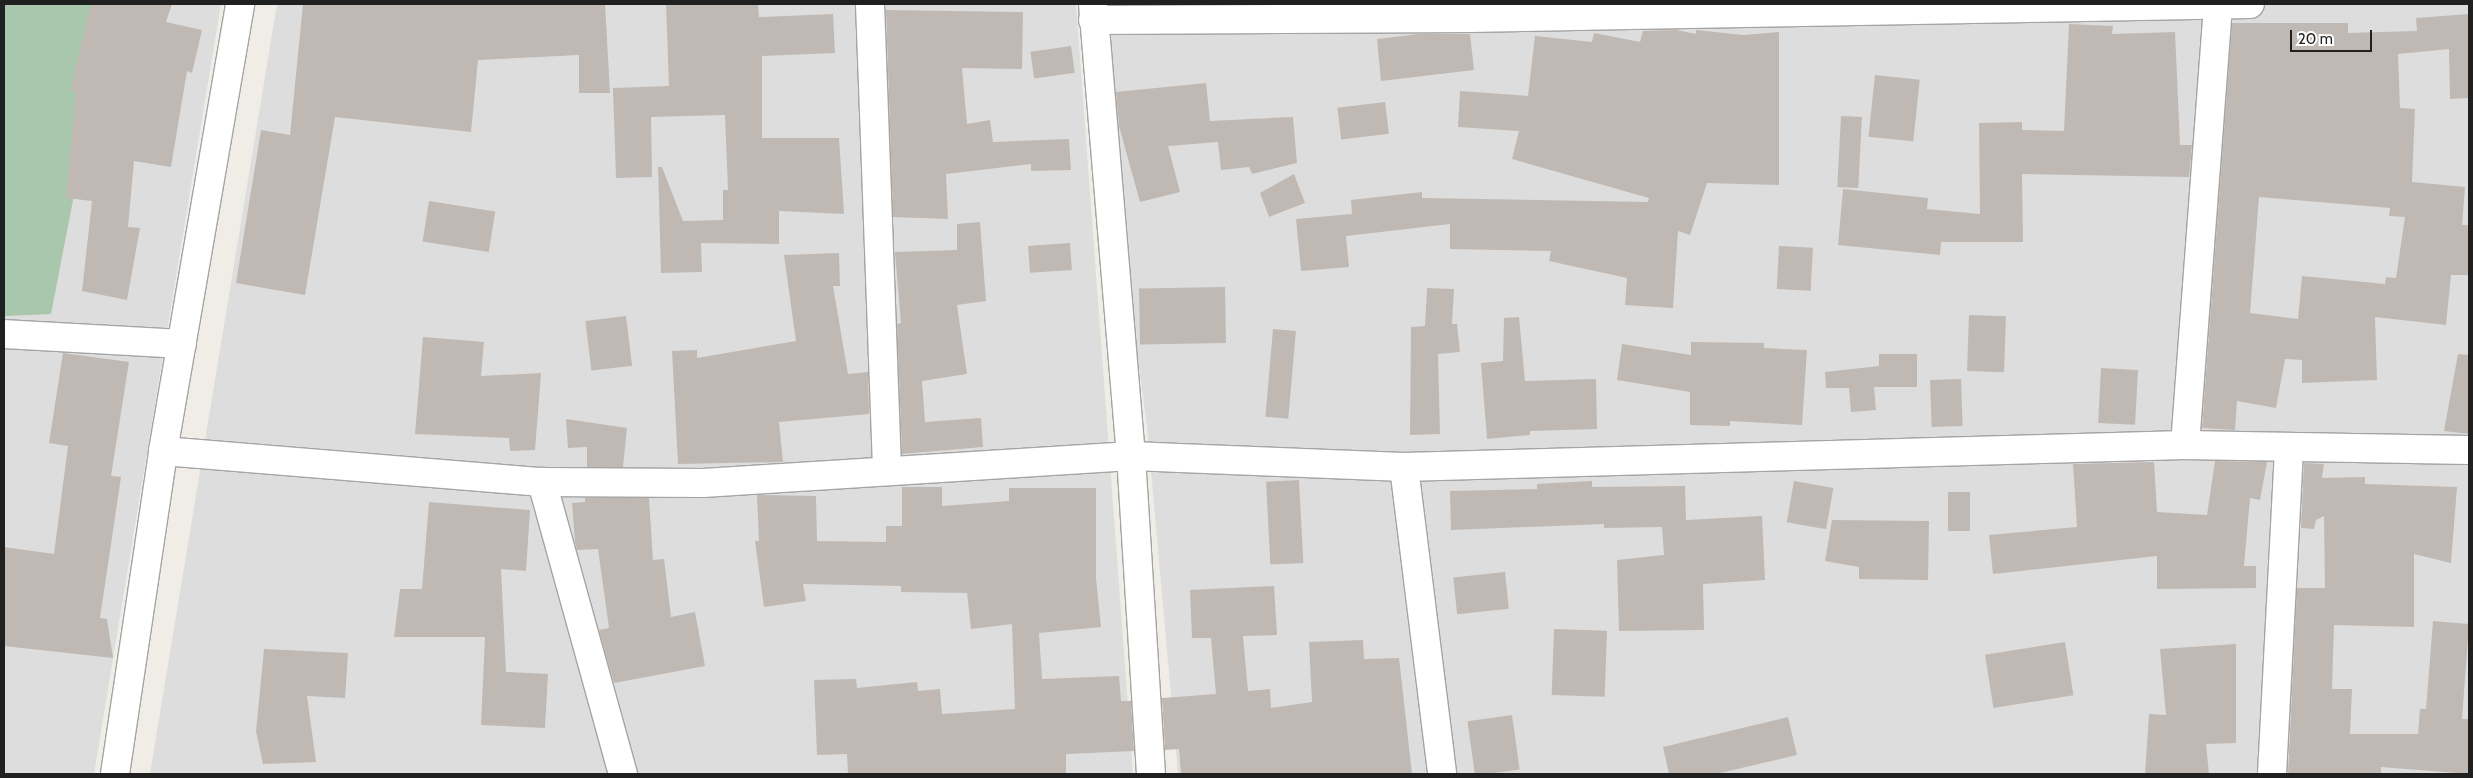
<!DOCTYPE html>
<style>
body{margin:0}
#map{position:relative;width:2473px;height:778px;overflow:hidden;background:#f0ede7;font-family:Cabin,sans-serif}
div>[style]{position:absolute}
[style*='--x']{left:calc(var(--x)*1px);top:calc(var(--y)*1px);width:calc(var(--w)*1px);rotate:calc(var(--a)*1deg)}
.residential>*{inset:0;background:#dedddd}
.cemetery>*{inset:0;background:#a9c7ad}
.building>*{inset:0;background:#c0b9b3;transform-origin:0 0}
.roads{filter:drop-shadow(1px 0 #a4a4a4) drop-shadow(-1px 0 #a4a4a4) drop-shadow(0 1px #a4a4a4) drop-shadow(0 -1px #a4a4a4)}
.minor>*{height:28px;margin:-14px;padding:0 14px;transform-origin:14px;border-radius:14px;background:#fff}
span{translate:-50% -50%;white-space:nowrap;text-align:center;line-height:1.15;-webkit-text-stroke:4px #fff;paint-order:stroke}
.frame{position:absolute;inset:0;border:5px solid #202020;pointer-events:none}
.scale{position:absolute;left:2290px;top:30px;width:82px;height:22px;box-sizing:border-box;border:2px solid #202020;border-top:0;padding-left:6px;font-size:15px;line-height:18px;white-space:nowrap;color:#202020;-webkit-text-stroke:4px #fff;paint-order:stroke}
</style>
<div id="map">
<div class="residential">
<i style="clip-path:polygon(4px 4px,221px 4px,94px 774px,4px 774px)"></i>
<i style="clip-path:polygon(277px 4px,1076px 4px,1133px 774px,150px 774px)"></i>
<i style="clip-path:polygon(1098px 4px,2469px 4px,2469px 774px,1178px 774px,1147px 426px,1102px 91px)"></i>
</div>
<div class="cemetery">
<i style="clip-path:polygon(4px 4px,111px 4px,51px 314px,4px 316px)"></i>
</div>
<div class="building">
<i style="clip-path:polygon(91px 4px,172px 4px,166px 22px,202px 30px,192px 73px,187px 71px,171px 167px,134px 161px,128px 227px,140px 228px,127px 300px,82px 291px,92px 201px,66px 198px,76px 92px,70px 91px)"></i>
<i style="clip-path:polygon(303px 4px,605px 4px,610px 93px,579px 93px,579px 55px,478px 60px,471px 132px,335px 117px,305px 295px,236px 283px,261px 130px,290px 135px)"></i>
<i style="clip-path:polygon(666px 4px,758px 4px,759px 17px,833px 14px,835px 53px,762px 56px,762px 138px,839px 138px,844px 214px,779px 211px,779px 244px,701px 243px,702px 272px,661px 273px,658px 167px,662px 167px,683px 221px,723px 220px,723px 190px,728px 190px,725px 115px,651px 117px,652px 177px,616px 178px,613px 88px,669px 86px)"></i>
<i style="clip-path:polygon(886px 10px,1023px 12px,1022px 69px,962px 68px,967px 124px,990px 120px,993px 142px,1069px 139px,1071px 170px,1031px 171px,1031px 164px,946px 174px,948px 219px,893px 217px)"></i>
<i style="clip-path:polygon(evenodd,2469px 14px,2469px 98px,2450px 99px,2449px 49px,2398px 54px,2400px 108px,2415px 109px,2412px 182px,2465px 187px,2462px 225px,2469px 225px,2469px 275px,2451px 275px,2446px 325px,2375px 317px,2377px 380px,2302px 383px,2302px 360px,2285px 359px,2276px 408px,2237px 401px,2235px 430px,2202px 428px,2232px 23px,2348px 23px,2348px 33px,2417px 31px,2416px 18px,2469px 14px,2259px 197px,2390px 208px,2389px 216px,2405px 217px,2396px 278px,2386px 277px,2385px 284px,2302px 276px,2298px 319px,2250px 313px,2259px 197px)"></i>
<i style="clip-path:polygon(2069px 24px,2113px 26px,2112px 34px,2175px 32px,2180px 145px,2192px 145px,2189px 177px,2022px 174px,2023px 242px,1941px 242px,1940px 255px,1838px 245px,1843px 189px,1928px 198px,1927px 209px,1980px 214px,1979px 123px,2022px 122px,2022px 130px,2064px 131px)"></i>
<i style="clip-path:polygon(1676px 30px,1696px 34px,1696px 30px,1743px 35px,1779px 32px,1779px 185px,1707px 183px,1690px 235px,1678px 231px,1673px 308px,1625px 305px,1627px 278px,1549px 261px,1551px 251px,1450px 249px,1450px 224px,1346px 236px,1349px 267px,1301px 271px,1296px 219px,1352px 214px,1351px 200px,1422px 192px,1422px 198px,1648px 202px,1649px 198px,1512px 159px,1519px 131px,1458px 127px,1460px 91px,1528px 96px,1535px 36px,1592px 42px,1594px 33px,1640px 42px,1643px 31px)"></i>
<i style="clip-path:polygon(1419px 34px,1470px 34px,1474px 70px,1381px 81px,1377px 39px)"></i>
<i style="left:1071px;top:46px;width:27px;height:41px;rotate:82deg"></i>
<i style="left:1875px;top:75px;width:45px;height:62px;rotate:6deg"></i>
<i style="clip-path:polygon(1206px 83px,1210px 121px,1293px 117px,1297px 163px,1252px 174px,1249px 167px,1221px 170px,1218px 142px,1168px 146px,1180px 192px,1140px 202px,1119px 126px,1116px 92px)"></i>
<i style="left:1385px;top:102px;width:32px;height:48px;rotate:83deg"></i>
<i style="left:1841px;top:116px;width:21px;height:71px;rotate:3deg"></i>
<i style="clip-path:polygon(1294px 174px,1305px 203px,1269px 217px,1260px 193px)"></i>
<i style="left:429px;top:201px;width:67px;height:41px;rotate:9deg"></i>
<i style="clip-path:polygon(980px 222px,986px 301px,957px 305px,967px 374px,922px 381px,925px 422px,981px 418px,983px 447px,902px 454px,897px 324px,901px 323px,895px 252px,957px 250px,957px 224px)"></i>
<i style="left:1070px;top:243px;width:27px;height:42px;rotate:86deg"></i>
<i style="left:1779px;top:246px;width:34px;height:43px;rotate:3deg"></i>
<i style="clip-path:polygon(839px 253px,840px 286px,833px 286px,848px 374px,868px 372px,869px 414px,779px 422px,783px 462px,678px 464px,672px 351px,697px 350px,697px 358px,796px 341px,784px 255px)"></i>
<i style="left:1225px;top:287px;width:56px;height:86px;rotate:89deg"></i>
<i style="clip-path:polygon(1427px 288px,1454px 289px,1452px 324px,1457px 324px,1460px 352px,1438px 354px,1440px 434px,1410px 435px,1411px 327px,1425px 326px)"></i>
<i style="left:1969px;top:315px;width:37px;height:56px;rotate:2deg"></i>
<i style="left:626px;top:316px;width:50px;height:41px;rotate:83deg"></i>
<i style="clip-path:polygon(1519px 317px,1525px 381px,1596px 379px,1597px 429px,1530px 431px,1530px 435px,1487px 439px,1481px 363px,1503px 361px,1504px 318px)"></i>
<i style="left:1273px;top:329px;width:23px;height:88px;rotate:5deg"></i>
<i style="clip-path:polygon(423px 337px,484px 342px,481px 376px,541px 373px,535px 450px,510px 451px,509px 438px,415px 434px)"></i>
<i style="clip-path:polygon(1691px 342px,1764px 343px,1764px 348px,1807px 350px,1802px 425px,1730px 421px,1730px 426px,1690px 425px,1690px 392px,1617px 380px,1622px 344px,1691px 355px)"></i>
<i style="clip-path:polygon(63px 353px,129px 362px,111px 476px,121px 477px,100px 618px,107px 619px,113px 658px,4px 646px,4px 547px,54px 554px,68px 446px,49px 443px)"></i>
<i style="clip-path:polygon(1879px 354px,1917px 354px,1917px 387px,1874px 387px,1876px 410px,1851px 412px,1849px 388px,1826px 388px,1825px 372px,1879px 366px)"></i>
<i style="clip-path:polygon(2458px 354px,2469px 355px,2469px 434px,2444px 431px)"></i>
<i style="left:2101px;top:368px;width:37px;height:55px;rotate:3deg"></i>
<i style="left:1961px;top:379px;width:47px;height:31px;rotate:88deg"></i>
<i style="clip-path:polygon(566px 419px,627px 428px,623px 467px,587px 467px,587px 447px,568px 448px)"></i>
<i style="clip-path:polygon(2215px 461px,2267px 462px,2260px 500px,2250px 498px,2244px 566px,2256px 566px,2256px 588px,2157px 589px,2157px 556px,1993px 574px,1989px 535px,2077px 527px,2073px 464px,2154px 462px,2157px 512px,2207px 515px)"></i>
<i style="clip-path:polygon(2304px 463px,2324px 464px,2322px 478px,2365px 477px,2365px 484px,2457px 487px,2451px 563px,2414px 554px,2414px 627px,2334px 625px,2332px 689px,2352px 689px,2350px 734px,2418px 734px,2420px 709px,2426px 709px,2433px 621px,2469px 624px,2462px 719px,2469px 719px,2469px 774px,2381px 767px,2381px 774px,2288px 774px,2297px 588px,2325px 588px,2324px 516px,2316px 520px,2314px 529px,2301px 528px)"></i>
<i style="left:1299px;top:480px;width:83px;height:33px;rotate:87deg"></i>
<i style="clip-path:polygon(1592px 481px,1592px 487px,1685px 486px,1686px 520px,1762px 516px,1765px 580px,1703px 584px,1704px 630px,1619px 631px,1617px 560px,1664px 555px,1662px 527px,1604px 528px,1604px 524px,1451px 530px,1450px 491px,1537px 489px,1537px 484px)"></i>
<i style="left:1794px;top:481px;width:40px;height:42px;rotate:10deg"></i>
<i style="clip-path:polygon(902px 487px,942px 487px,942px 506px,1009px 501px,1009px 488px,1096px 488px,1096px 578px,1101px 627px,1039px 633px,1042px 679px,1119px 676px,1121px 701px,1131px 701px,1134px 751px,1066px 754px,1066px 774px,848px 774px,847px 754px,817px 755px,814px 680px,856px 679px,857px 688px,917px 682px,918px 691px,940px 689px,942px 714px,1015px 709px,1012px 624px,971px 629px,967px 593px,901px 592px,901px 586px,803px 584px,806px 601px,764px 607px,755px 541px,759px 541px,757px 495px,816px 496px,817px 541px,886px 542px,886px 526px,902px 526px)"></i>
<i style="left:1948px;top:492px;width:22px;height:39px"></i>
<i style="clip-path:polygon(585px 498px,649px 498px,653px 560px,664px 559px,671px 617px,695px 612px,705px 666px,614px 683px,599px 630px,609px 628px,598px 549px,577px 550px,575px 542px,572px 503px,585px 502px)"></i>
<i style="clip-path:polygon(429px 502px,530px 510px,526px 571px,501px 569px,506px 672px,548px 674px,545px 728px,481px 725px,485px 637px,394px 637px,400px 589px,422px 589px)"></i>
<i style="clip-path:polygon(1832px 520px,1929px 521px,1928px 580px,1859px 579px,1859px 567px,1825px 561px)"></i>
<i style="left:1505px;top:572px;width:37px;height:52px;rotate:84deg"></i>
<i style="clip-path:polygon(1274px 586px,1277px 635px,1243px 636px,1248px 691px,1270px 689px,1271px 708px,1312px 702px,1309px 642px,1363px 640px,1364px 659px,1399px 658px,1412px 774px,1181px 774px,1179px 749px,1165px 750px,1162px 698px,1216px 694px,1211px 638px,1192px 638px,1190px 590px)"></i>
<i style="left:1554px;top:629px;width:53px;height:66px;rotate:2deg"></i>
<i style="left:2065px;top:642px;width:54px;height:81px;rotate:81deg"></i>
<i style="clip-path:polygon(2236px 644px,2236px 743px,2206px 744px,2209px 774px,2145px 774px,2149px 714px,2166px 715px,2160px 649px)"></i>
<i style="clip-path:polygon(264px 649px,348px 653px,345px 698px,307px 696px,316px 762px,263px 764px,256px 731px)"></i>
<i style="left:1512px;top:715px;width:55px;height:45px;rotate:82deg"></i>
<i style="clip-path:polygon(1788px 717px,1797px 755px,1716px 774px,1669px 774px,1663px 747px)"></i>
</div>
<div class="roads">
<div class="minor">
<i style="--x:870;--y:4;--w:467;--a:87.9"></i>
<i style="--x:1093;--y:4;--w:454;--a:85.2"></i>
<i style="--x:1131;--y:456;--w:319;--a:86.4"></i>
<i style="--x:1093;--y:20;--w:376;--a:-0.3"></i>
<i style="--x:1469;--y:18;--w:781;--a:-1.03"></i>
<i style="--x:4;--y:334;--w:178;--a:3.2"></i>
<i style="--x:2185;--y:445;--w:442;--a:-85.7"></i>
<i style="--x:163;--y:451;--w:380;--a:4.7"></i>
<i style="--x:542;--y:482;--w:161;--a:0.4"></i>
<i style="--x:703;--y:483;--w:429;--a:-3.6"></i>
<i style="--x:1131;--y:456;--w:273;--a:2.3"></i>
<i style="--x:1404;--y:467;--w:781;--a:-1.61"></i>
<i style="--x:2185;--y:445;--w:284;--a:1"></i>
<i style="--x:1404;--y:467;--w:309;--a:82.9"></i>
<i style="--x:542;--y:482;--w:303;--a:74.5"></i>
<i style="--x:115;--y:774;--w:327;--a:-81.5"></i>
<i style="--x:163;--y:451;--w:454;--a:-80.2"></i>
<i style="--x:2272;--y:774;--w:324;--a:-87"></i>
</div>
</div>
<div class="frame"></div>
<div class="scale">20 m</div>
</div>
